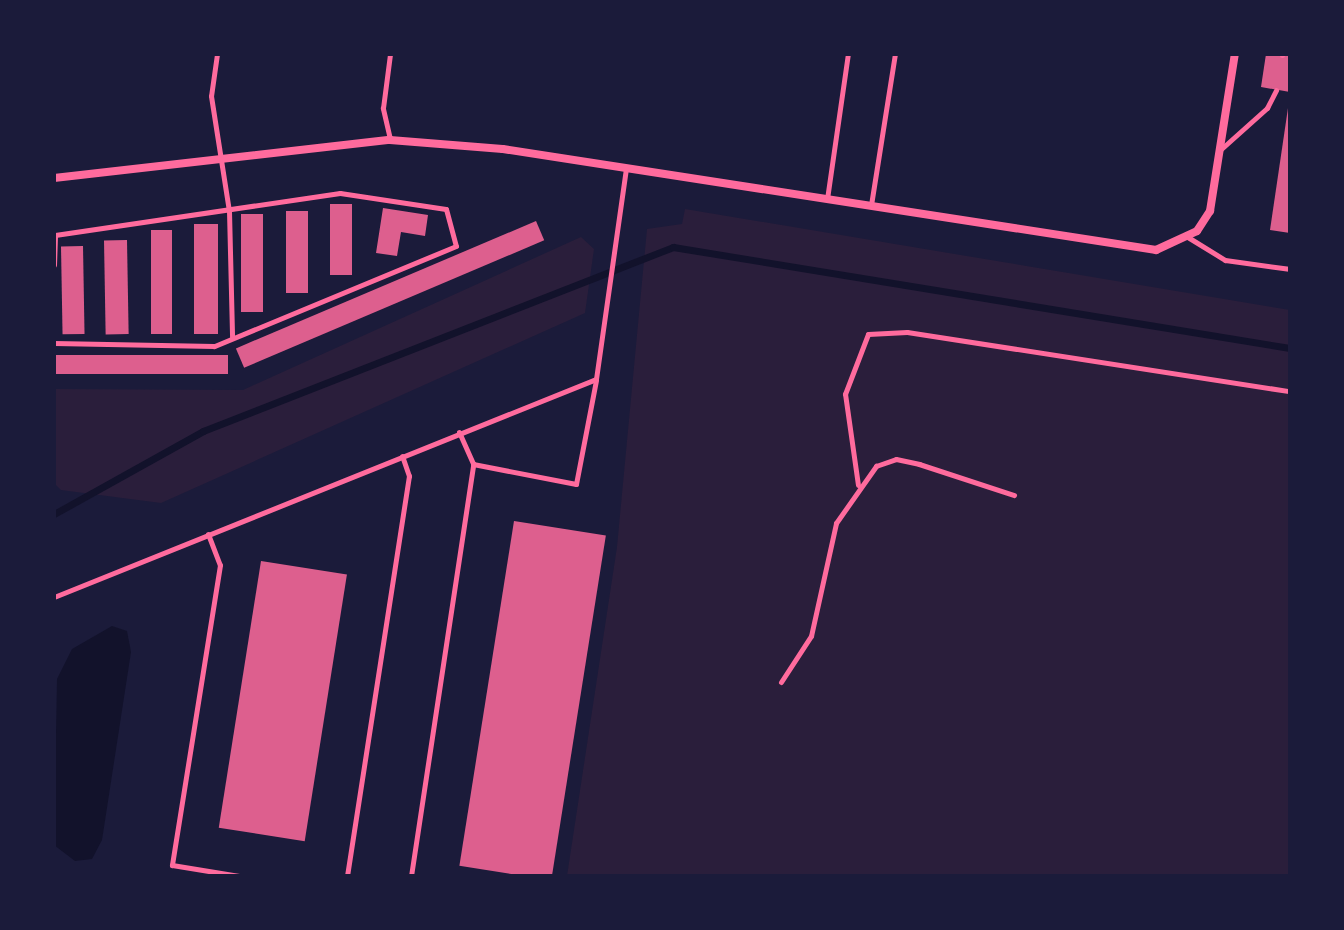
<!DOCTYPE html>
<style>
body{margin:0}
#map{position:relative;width:1344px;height:930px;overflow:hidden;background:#1b1b3a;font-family:"Source Serif 4",serif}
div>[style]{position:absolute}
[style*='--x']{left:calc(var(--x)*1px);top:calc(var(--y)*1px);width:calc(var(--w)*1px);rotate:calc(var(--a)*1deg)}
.green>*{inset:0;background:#2a1e3b}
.water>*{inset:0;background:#12122b}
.stream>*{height:7px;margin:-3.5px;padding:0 3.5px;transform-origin:3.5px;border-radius:3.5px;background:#12122b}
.building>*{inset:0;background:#dd5f8e;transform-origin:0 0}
.service>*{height:5px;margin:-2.5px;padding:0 2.5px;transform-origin:2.5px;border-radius:2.5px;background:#ff6b9d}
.minor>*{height:8px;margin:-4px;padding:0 4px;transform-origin:4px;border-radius:4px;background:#ff6b9d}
span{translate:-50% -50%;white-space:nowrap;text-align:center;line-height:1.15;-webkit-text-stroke:8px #1b1b3a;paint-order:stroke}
.frame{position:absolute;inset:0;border:56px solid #1b1b3a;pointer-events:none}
</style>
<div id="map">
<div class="green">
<i style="clip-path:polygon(685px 209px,1290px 310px,1290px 876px,567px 876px,617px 547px,647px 229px,682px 224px)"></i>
<i style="clip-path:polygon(581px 237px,594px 249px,585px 313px,161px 503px,61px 490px,54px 483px,54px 389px,243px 390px)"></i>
</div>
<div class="water">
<i style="clip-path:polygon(112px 626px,127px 631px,131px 652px,102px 840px,92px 859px,75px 861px,54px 845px,57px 679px,72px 649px)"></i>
</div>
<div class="stream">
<i style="--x:54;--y:514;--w:171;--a:-29.1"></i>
<i style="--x:203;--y:431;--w:505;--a:-21.38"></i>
<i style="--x:673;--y:247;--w:625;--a:9.3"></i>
</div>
<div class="building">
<i style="clip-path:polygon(1266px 54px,1290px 56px,1290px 92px,1261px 87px)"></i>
<i style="clip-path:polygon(1288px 108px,1290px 108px,1290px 233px,1270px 230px)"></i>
<i style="left:330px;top:204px;width:22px;height:71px"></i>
<i style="clip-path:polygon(383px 208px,428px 215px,425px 236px,401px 232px,397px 256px,376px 253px)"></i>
<i style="left:286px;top:211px;width:22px;height:82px"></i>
<i style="left:241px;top:214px;width:22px;height:98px"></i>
<i style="left:536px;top:221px;width:21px;height:326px;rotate:67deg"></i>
<i style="left:194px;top:224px;width:24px;height:110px"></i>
<i style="left:151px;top:230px;width:21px;height:104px"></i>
<i style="left:127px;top:240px;width:94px;height:23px;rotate:89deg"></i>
<i style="left:83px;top:246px;width:88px;height:22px;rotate:89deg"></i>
<i style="left:54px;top:355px;width:174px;height:19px"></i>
<i style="left:514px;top:521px;width:93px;height:349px;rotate:9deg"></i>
<i style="left:261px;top:561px;width:87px;height:270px;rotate:9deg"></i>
</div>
<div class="service">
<i style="--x:217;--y:54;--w:42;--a:98.1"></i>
<i style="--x:211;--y:96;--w:116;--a:81.1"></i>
<i style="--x:229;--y:211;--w:127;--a:88.6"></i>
<i style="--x:1282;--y:54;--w:1;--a:90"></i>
<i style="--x:390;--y:139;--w:32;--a:-103"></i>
<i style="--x:383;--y:108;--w:54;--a:-82.6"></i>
<i style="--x:1220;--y:150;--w:63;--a:-41.8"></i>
<i style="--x:1267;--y:108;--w:20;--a:-63"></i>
<i style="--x:827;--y:199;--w:147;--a:-81.8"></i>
<i style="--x:871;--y:205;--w:153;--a:-81"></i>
<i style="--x:1186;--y:236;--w:46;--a:31.6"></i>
<i style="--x:1225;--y:260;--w:66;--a:7.9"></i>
<i style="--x:54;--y:265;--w:30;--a:-88"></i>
<i style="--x:55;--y:235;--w:288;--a:-8.4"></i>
<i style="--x:340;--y:193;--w:107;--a:8.6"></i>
<i style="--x:446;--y:209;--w:38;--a:75"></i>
<i style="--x:456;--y:246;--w:262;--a:157.5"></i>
<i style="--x:214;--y:346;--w:160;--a:-178.9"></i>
<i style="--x:459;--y:432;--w:35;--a:66"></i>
<i style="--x:473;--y:464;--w:105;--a:11"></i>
<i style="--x:576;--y:484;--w:106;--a:-79.1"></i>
<i style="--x:858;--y:485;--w:92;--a:-98.1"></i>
<i style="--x:845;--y:394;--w:64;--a:-69"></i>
<i style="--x:868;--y:334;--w:39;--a:-3"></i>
<i style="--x:907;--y:332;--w:388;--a:8.8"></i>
<i style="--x:208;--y:534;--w:33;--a:69"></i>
<i style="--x:220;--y:565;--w:304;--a:99.1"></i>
<i style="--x:172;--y:865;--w:68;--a:9.3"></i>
<i style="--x:54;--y:597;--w:584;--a:-21.91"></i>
<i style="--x:596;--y:379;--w:212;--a:-81.9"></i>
<i style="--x:781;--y:682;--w:55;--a:-56.9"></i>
<i style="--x:811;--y:636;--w:116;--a:-77.5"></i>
<i style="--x:836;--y:523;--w:70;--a:-54.9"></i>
<i style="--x:876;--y:466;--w:21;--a:-19"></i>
<i style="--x:896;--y:459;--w:24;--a:12"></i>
<i style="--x:919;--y:464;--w:100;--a:18.1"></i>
<i style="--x:347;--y:876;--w:405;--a:-81.2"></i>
<i style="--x:409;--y:476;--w:21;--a:-109"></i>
<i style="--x:411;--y:876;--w:417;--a:-81.4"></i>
</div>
<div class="minor">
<i style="--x:54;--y:178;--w:338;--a:-6.5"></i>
<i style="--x:390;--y:140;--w:113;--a:4.6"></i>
<i style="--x:503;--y:149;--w:661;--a:8.79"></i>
<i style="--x:1156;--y:250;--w:45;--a:-24.9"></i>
<i style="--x:1197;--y:231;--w:24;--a:-57"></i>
<i style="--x:1210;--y:211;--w:159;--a:-81"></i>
</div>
<div class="frame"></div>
</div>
